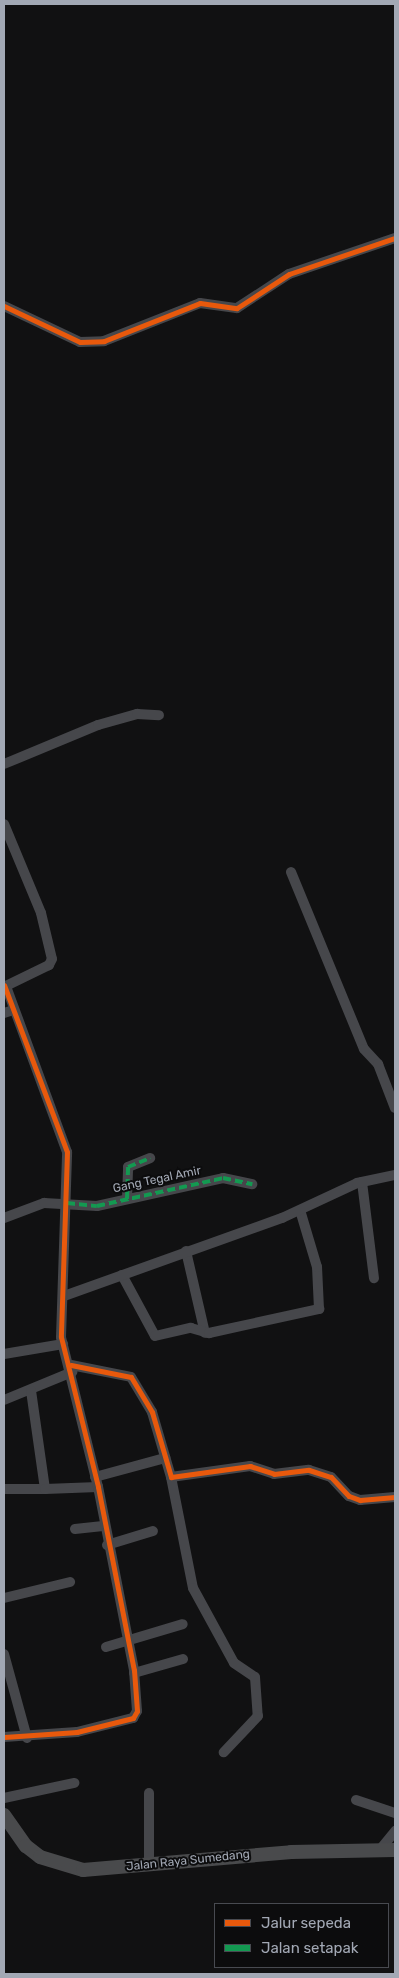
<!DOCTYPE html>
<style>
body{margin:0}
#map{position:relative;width:399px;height:1978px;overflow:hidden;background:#111112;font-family:Rubik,sans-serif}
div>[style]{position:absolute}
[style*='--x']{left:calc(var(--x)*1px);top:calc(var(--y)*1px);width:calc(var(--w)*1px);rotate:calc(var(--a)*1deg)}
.minor>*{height:10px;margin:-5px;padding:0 5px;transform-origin:5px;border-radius:5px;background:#46474b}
.highway>*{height:14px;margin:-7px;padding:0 7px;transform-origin:7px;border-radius:7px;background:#494a4c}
.quiet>*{height:4px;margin-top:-2px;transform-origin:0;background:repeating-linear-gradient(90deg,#139951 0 8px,transparent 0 12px)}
.cycleway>*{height:5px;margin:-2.5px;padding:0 2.5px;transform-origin:2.5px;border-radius:2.5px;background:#e8590c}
span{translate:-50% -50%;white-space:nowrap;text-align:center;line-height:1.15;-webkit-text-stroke:4px #0c0c0d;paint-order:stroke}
.street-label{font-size:12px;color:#a2a8b4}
.frame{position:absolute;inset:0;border:5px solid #a2a8b4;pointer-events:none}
.legend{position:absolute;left:214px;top:1903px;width:175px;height:65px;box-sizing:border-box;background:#0c0c0d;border:1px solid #484a50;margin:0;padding:6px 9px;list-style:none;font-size:15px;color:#a2a8b4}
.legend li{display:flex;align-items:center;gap:10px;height:25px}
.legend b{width:25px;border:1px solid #484a50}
</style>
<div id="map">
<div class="minor">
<i style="--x:4;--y:306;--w:84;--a:25.3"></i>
<i style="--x:80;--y:342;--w:24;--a:-2"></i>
<i style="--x:104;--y:341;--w:103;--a:-21.6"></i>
<i style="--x:200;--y:303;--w:37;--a:8"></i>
<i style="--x:237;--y:308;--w:62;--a:-33.2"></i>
<i style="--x:289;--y:274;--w:112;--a:-18.8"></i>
<i style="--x:4;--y:764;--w:102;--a:-22.5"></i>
<i style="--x:98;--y:725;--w:41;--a:-15.8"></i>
<i style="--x:137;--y:714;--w:22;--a:3"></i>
<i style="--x:4;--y:824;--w:96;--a:67.4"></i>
<i style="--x:41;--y:913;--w:47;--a:76.6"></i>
<i style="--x:52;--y:959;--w:7;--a:117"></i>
<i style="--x:49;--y:965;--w:48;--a:154"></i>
<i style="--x:291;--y:872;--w:191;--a:67.6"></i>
<i style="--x:364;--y:1049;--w:21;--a:47"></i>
<i style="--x:378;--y:1064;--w:47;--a:68.9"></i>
<i style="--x:4;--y:1013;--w:9;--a:-18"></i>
<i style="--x:362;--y:1182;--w:97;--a:82.9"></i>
<i style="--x:127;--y:1199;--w:32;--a:-88"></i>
<i style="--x:128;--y:1167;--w:24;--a:-22"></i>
<i style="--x:4;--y:1218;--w:43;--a:-20.6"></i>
<i style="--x:44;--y:1203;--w:53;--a:3.2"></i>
<i style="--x:97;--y:1206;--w:129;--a:-12.5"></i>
<i style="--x:223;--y:1178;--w:30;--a:12"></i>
<i style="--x:186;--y:1251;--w:84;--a:77"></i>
<i style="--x:122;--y:1275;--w:69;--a:61.6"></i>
<i style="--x:155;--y:1336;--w:37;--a:-13"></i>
<i style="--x:191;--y:1328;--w:19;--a:16"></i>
<i style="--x:209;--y:1333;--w:113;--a:-12.3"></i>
<i style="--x:319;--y:1309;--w:42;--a:-92.7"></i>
<i style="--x:317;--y:1267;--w:59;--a:-106.6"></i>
<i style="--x:64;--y:1296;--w:232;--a:-19.7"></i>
<i style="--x:282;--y:1218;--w:83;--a:-25"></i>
<i style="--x:357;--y:1183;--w:39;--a:-12"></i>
<i style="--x:4;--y:1354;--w:60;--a:-9.6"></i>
<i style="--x:71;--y:1365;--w:61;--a:11.3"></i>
<i style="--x:131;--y:1377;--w:41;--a:59"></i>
<i style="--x:152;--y:1412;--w:68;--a:73.7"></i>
<i style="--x:171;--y:1477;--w:80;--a:-7.9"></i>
<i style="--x:250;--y:1466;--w:25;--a:18"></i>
<i style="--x:274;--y:1474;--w:35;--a:-7"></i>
<i style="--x:309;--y:1470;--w:23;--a:18"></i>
<i style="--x:331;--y:1477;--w:26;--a:47"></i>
<i style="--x:349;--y:1496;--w:12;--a:20"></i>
<i style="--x:360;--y:1500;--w:35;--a:-5"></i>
<i style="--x:4;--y:1400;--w:74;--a:-22.4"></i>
<i style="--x:95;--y:1477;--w:73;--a:-15.2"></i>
<i style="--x:171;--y:1477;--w:113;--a:78.8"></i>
<i style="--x:193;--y:1588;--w:85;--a:61.3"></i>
<i style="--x:234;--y:1663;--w:25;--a:34"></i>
<i style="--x:255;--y:1677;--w:39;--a:86"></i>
<i style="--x:258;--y:1716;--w:50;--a:133.4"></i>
<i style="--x:4;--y:1489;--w:41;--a:0"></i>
<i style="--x:45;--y:1489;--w:99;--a:-98.1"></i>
<i style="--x:45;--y:1489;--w:53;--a:-2.2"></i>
<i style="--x:75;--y:1529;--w:28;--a:-6"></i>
<i style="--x:107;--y:1545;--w:48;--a:-16.9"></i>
<i style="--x:4;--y:1598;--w:68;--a:-13.6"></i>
<i style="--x:106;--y:1647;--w:80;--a:-16.6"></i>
<i style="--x:4;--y:1654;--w:87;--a:74.7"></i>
<i style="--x:134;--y:1673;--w:51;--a:-15.9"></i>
<i style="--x:4;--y:1737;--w:73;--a:-3.9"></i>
<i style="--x:77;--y:1732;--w:58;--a:-14"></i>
<i style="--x:133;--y:1718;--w:8;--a:-60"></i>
<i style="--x:137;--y:1711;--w:41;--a:-94.2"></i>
<i style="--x:134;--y:1670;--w:187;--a:-101.1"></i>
<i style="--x:98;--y:1487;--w:154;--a:-103.9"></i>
<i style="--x:61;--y:1337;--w:185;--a:-88.1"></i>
<i style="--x:67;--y:1152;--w:177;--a:-110.2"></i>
<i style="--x:149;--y:1793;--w:73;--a:90"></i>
<i style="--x:4;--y:1798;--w:72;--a:-12.1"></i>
<i style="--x:356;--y:1800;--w:41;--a:18.4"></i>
<i style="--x:379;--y:1851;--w:26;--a:-51"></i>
</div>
<div class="highway">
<i style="--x:4;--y:1815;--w:38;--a:55"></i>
<i style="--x:26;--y:1846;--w:18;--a:38"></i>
<i style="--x:40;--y:1857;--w:45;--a:16.8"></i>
<i style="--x:83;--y:1870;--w:209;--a:-4.9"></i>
<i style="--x:291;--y:1852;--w:104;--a:-1.1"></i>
</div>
<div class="quiet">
<i style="--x:127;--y:1199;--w:32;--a:-88"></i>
<i style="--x:128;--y:1167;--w:24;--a:-22"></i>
<i style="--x:67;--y:1203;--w:30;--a:6"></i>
<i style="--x:97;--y:1206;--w:129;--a:-12.5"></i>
<i style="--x:223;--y:1178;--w:30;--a:12"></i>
</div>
<div class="cycleway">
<i style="--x:4;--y:306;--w:84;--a:25.3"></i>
<i style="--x:80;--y:342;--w:24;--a:-2"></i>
<i style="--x:104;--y:341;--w:103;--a:-21.6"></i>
<i style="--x:200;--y:303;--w:37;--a:8"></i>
<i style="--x:237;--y:308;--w:62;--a:-33.2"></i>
<i style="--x:289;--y:274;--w:112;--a:-18.8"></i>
<i style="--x:4;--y:985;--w:178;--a:69.3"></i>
<i style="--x:67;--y:1152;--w:185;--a:91.9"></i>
<i style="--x:61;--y:1337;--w:154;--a:76.1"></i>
<i style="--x:98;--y:1487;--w:187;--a:78.9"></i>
<i style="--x:134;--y:1670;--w:41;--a:85.8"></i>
<i style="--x:137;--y:1711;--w:8;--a:120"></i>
<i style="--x:133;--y:1718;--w:58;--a:166"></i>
<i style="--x:77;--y:1732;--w:73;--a:176.1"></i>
<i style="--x:71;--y:1365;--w:61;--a:11.3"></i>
<i style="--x:131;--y:1377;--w:41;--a:59"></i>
<i style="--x:152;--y:1412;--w:68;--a:73.7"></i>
<i style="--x:171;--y:1477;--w:80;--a:-7.9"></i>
<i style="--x:250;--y:1466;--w:25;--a:18"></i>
<i style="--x:274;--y:1474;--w:35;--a:-7"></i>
<i style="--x:309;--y:1470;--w:23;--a:18"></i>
<i style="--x:331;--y:1477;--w:26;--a:47"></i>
<i style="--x:349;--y:1496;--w:12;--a:20"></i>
<i style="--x:360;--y:1500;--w:35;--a:-5"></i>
</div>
<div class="street-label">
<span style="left:157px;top:1180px;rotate:-12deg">Gang Tegal Amir</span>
<span style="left:188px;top:1861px;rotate:-6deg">Jalan Raya Sumedang</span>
</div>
<div class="frame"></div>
<ul class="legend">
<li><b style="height:6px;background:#e8590c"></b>Jalur sepeda</li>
<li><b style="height:6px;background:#139951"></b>Jalan setapak</li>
</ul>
</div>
